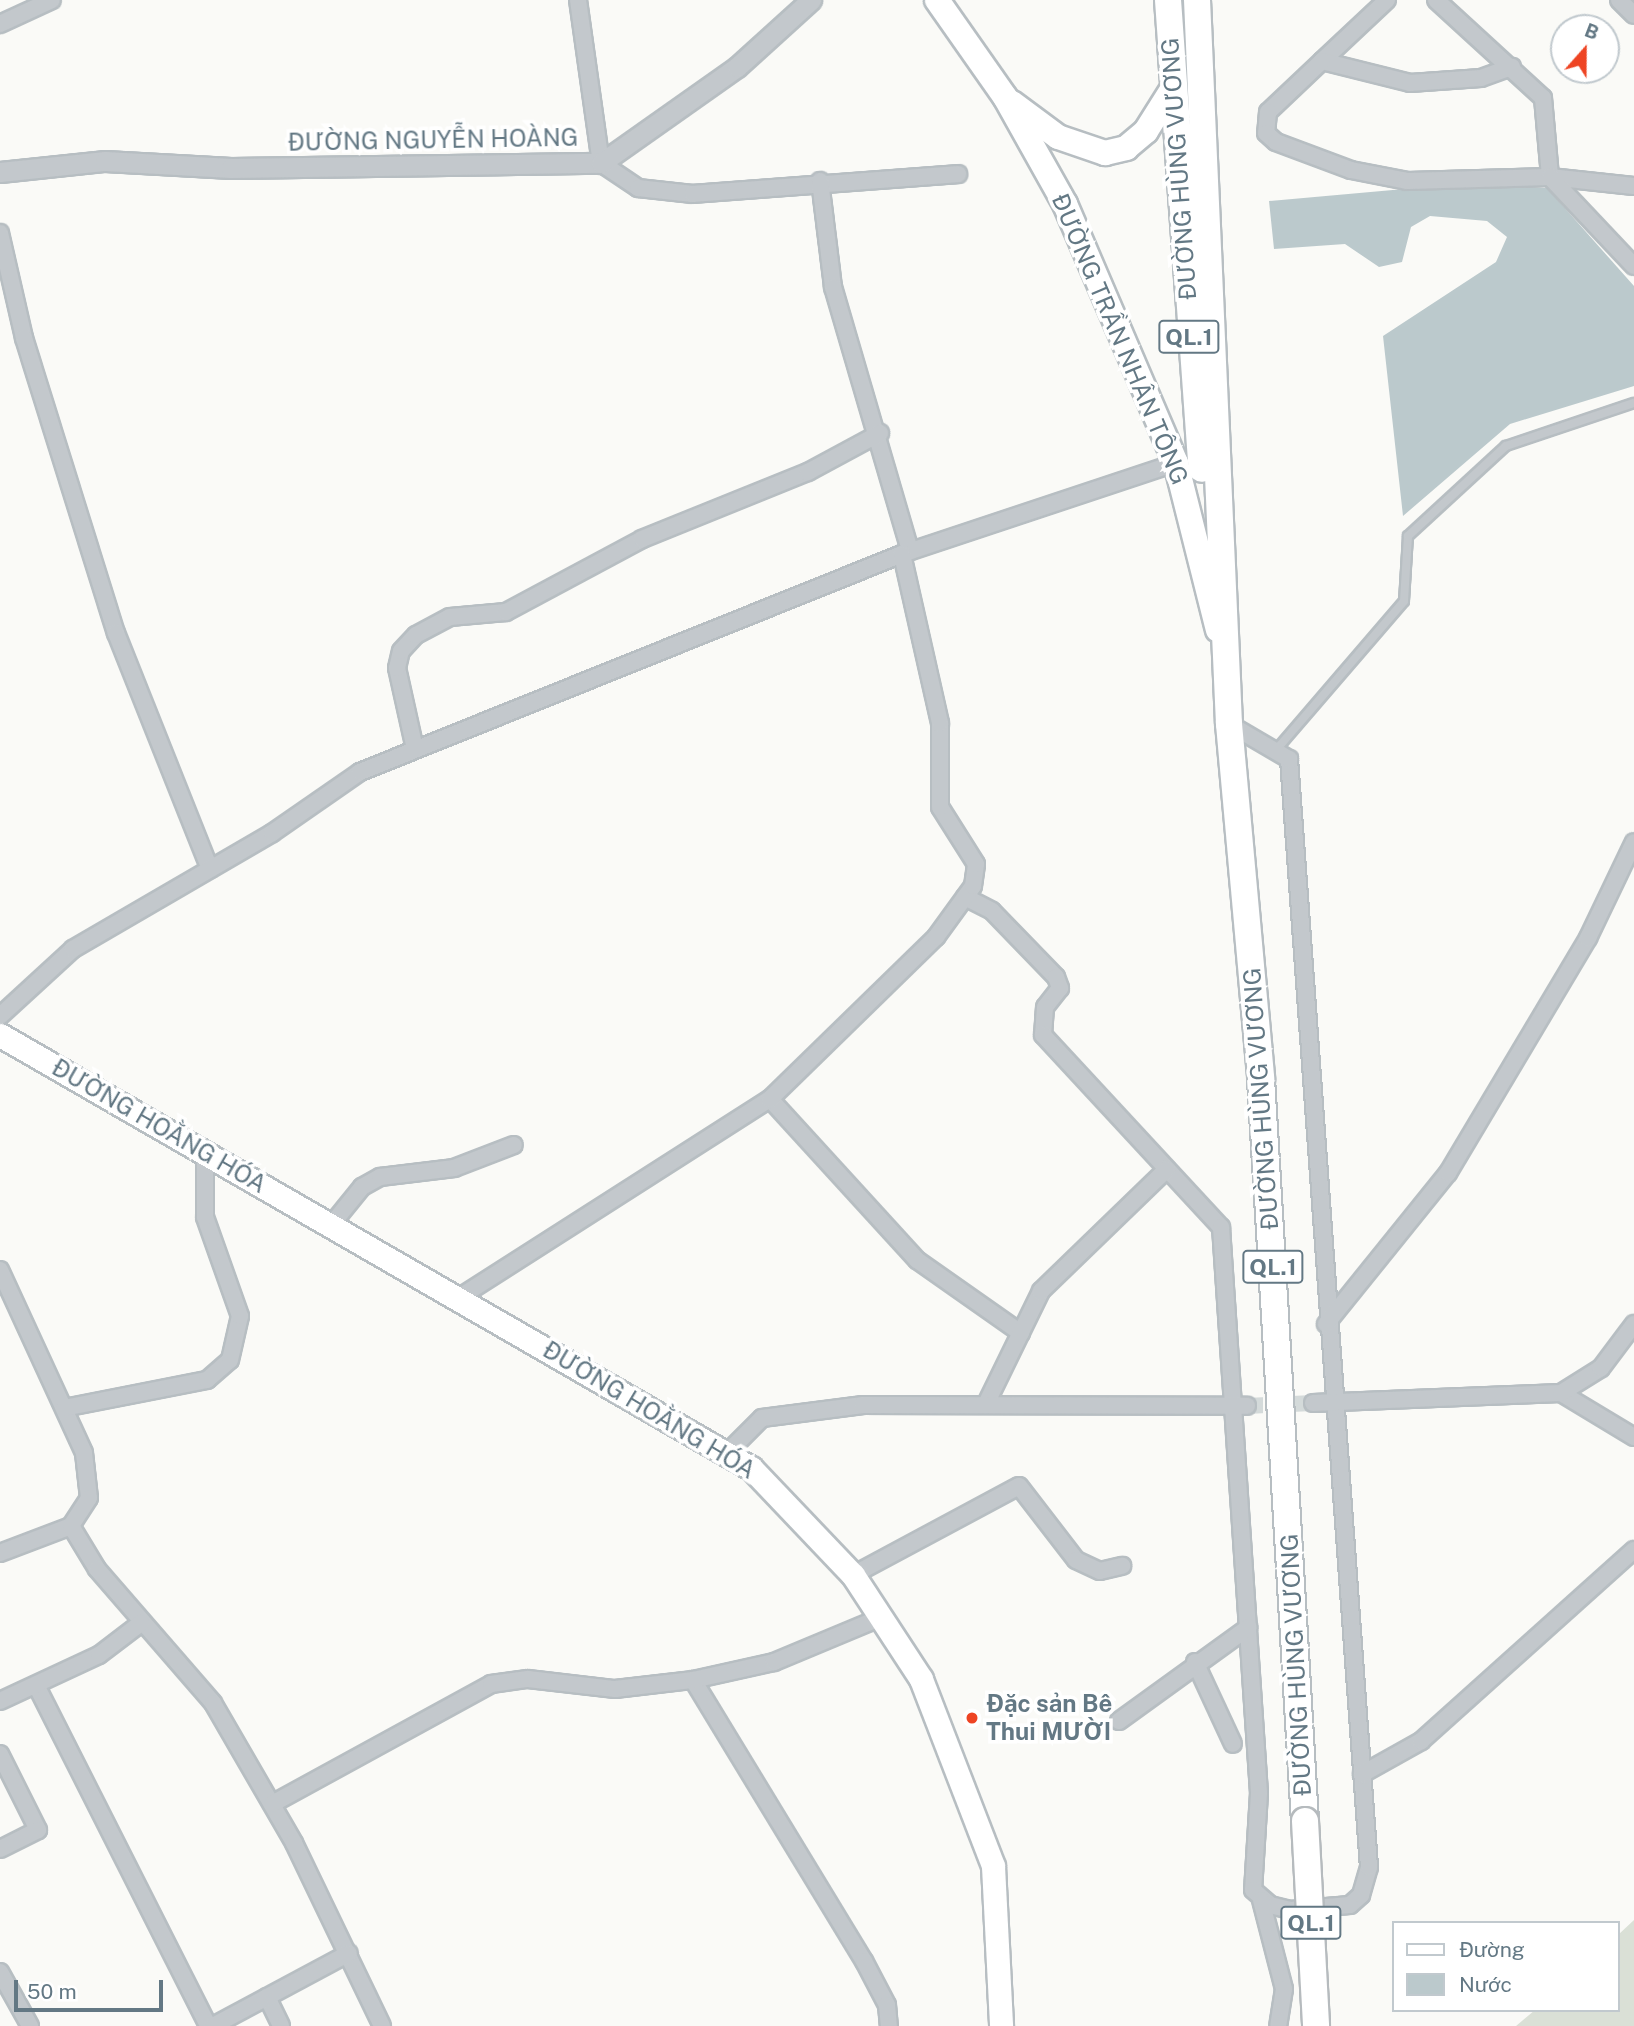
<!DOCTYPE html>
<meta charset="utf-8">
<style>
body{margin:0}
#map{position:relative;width:1634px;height:2026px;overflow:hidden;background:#fafaf7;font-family:"Public Sans",sans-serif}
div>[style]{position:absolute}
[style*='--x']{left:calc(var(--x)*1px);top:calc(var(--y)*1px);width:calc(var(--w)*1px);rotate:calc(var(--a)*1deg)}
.green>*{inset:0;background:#dae0d6}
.water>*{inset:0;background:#bbc9cc}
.minor-tunnel>*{height:16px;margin-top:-8px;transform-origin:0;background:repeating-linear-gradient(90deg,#d4dada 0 16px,transparent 0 24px)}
.roads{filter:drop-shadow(2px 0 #b7bec2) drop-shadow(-2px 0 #b7bec2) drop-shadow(0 2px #b7bec2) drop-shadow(0 -2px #b7bec2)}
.service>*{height:8px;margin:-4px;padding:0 4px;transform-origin:4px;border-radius:4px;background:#c3c8cc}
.minor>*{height:16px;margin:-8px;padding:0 8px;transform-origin:8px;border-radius:8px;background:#c3c8cc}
.tertiary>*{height:19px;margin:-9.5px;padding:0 9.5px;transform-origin:9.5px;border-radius:9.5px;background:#c3c8cc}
.secondary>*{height:23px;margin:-11.5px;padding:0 11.5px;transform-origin:11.5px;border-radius:11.5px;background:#fff}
.primary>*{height:24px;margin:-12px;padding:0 12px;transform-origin:12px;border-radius:12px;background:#fff}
.trunk>*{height:26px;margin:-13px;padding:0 13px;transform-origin:13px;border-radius:13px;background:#fff}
.bridges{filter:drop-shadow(2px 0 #b6bbbe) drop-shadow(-2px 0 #b6bbbe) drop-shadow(0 2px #b6bbbe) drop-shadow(0 -2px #b6bbbe)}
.trunk-bridge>*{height:26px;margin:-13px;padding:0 13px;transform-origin:13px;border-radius:13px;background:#fff}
.dots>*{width:19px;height:19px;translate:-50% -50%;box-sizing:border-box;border:4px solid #fff;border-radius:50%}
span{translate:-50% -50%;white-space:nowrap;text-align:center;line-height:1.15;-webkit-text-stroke:7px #fff;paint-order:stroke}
.shield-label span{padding:2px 5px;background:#fff;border:2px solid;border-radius:5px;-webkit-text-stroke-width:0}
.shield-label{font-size:23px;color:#637884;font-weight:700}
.street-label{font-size:24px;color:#637884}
.poi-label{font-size:24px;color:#637884;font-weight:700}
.left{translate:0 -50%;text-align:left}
.legend{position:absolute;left:1392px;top:1921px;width:228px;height:91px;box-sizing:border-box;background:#fff;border:2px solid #c1c9ce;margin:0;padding:9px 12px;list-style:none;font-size:21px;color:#637884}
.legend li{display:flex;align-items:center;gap:14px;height:35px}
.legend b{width:35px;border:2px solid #c1c9ce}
.north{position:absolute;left:1550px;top:14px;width:70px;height:70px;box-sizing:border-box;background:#fff;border:2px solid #c1c9ce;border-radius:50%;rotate:21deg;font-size:19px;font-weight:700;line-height:28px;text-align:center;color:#637884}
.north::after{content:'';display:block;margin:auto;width:24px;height:32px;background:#ee4423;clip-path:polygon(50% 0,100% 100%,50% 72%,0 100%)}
.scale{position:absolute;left:14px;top:1980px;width:149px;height:32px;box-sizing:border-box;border:4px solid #637884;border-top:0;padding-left:9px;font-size:21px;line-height:24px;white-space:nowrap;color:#637884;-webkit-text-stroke:5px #fff;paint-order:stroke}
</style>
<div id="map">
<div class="green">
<i style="clip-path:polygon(1634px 1920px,1634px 2026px,1516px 2026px,1535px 2010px,1618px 2010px,1618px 1935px)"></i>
</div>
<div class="water">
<i style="clip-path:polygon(1471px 183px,1547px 188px,1634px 286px,1634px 386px,1510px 424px,1403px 516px,1383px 336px,1496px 262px,1507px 237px,1487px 221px,1430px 216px,1411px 227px,1402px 262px,1379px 267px,1345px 244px,1274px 249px,1269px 201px)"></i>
</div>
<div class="minor-tunnel">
<i style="--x:1247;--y:1406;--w:66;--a:-2.6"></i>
</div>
<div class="roads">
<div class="service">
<i style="--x:1276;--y:750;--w:196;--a:-49.3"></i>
<i style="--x:1404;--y:601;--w:65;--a:-86.5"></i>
<i style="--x:1408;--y:536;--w:133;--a:-42.6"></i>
<i style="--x:1506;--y:446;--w:135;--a:-18.6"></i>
</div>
<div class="minor">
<i style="--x:578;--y:0;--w:165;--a:82"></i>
<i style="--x:601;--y:163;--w:45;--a:34"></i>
<i style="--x:638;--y:188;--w:55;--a:6.2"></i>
<i style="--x:693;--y:194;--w:266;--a:-4.3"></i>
<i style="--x:1387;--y:0;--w:89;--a:136.8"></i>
<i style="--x:1322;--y:61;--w:91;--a:14"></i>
<i style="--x:1410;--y:83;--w:71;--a:-4"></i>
<i style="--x:1481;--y:78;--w:33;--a:-20"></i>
<i style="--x:1436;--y:0;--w:145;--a:42.5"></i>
<i style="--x:1543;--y:98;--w:79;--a:84.9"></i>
<i style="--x:1550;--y:177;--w:84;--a:6.1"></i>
<i style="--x:1619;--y:0;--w:21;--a:45"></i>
<i style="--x:0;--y:24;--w:57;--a:-24.8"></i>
<i style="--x:1322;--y:61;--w:74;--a:136.6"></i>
<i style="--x:1268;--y:112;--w:21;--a:95"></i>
<i style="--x:1266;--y:133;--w:13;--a:42"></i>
<i style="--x:1276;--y:142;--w:80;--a:20.5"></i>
<i style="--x:1351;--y:170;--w:57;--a:11.1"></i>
<i style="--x:1407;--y:181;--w:143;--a:-1.6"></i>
<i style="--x:1550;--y:177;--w:122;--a:46.7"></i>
<i style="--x:820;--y:181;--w:107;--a:83"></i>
<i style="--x:833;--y:287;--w:275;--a:73.7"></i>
<i style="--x:0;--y:233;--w:108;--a:77.1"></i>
<i style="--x:24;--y:338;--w:309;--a:72.7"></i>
<i style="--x:116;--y:633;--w:254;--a:68.3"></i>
<i style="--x:415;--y:749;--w:83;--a:-102.5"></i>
<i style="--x:397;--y:668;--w:17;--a:-77"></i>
<i style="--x:401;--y:651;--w:22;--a:-47"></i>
<i style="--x:416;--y:635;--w:38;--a:-28"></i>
<i style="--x:450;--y:617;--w:56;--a:-5.1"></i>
<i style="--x:506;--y:612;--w:154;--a:-28.2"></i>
<i style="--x:642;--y:539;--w:179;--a:-22"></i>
<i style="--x:808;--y:472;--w:82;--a:-28.4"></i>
<i style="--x:965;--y:897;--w:30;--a:27"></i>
<i style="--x:992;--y:911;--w:92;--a:45.9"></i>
<i style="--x:1056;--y:977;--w:12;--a:70"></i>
<i style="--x:1060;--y:988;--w:24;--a:128"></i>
<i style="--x:1045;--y:1007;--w:28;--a:94"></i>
<i style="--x:1043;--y:1035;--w:262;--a:47.2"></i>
<i style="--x:1221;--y:1227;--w:567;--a:86.16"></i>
<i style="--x:1259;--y:1793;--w:97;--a:93.5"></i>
<i style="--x:1253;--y:1890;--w:23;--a:41"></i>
<i style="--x:1270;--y:1905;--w:21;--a:14"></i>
<i style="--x:1290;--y:1910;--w:60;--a:-4.8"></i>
<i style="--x:1350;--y:1905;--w:15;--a:-42"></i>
<i style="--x:1361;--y:1895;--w:29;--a:-74"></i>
<i style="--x:1369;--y:1867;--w:1111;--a:-94.13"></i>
<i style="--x:1289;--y:759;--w:69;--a:-149.7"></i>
<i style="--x:0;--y:1016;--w:99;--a:-42.5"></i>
<i style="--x:73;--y:949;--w:230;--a:-30.2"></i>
<i style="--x:272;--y:833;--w:107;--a:-34.7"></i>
<i style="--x:360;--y:772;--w:584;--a:-21.91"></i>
<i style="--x:902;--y:554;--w:289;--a:-18.4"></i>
<i style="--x:770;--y:1099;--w:218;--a:47.6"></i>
<i style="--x:917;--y:1260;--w:127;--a:35.1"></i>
<i style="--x:332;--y:1224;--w:48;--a:-51"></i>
<i style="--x:362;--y:1187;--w:21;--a:-29"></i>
<i style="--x:380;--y:1177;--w:75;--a:-6.9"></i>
<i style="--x:454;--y:1168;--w:64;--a:-21"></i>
<i style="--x:0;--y:1270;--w:201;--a:65.3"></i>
<i style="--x:84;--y:1453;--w:45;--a:83.7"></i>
<i style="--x:89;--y:1498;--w:33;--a:123"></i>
<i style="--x:71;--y:1526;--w:76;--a:159.2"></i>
<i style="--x:460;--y:1297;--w:368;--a:-32.6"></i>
<i style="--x:770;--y:1099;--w:232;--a:-44.3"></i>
<i style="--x:936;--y:937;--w:63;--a:-54"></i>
<i style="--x:973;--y:886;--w:22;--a:-82"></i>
<i style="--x:976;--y:864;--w:67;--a:-122.3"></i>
<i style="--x:940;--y:807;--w:84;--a:-90"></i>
<i style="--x:940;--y:723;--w:173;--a:-102.7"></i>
<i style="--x:1326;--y:1324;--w:194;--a:-51.1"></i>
<i style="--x:1448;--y:1173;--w:274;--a:-59.2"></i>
<i style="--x:1588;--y:938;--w:106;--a:-64.4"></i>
<i style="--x:1561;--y:1393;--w:85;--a:31.1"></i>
<i style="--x:1313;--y:1403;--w:248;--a:-2.3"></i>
<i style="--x:1561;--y:1393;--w:47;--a:-32"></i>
<i style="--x:1601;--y:1368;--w:55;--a:-53.1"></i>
<i style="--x:986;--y:1404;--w:126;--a:-64"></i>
<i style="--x:1041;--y:1291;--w:175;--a:-44.1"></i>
<i style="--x:64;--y:1408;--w:146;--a:-11.1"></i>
<i style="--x:207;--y:1380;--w:30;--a:-41"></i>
<i style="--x:230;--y:1360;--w:45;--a:-77.2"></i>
<i style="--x:240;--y:1316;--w:105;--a:-109.5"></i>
<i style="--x:205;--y:1217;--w:65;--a:-90"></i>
<i style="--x:726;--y:1454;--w:51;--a:-45"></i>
<i style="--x:762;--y:1418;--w:102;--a:-7.3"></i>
<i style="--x:863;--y:1405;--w:384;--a:0.1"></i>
<i style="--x:71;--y:1526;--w:50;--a:58.8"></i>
<i style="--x:97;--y:1569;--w:177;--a:49.1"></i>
<i style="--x:213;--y:1703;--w:162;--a:59.9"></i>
<i style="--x:294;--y:1843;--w:203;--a:64.3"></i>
<i style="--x:853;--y:1575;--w:188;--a:-28.2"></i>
<i style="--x:1019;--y:1486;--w:93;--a:52.4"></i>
<i style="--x:1076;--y:1560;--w:26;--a:25"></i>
<i style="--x:1100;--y:1571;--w:23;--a:-13"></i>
<i style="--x:1195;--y:1662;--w:90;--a:65.1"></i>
<i style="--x:693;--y:1680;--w:329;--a:58.7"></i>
<i style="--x:864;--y:1961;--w:50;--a:62.4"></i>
<i style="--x:887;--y:2005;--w:21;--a:85"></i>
<i style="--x:36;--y:1685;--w:382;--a:63.2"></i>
<i style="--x:0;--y:1701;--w:109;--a:-24.9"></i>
<i style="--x:99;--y:1655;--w:53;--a:-37.3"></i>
<i style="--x:1119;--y:1721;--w:160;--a:-35.9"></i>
<i style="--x:0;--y:1754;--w:85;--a:63.4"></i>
<i style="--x:38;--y:1830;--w:42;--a:153.4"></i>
<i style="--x:1362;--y:1774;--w:68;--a:-29.2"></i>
<i style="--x:1421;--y:1741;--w:286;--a:-41.9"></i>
<i style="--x:272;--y:1804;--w:250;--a:-28.7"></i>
<i style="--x:491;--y:1684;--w:37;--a:-8"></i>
<i style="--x:528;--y:1679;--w:88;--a:6.6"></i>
<i style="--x:615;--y:1689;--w:79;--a:-6.6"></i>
<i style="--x:693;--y:1680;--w:83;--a:-12.5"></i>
<i style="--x:774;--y:1662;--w:117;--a:-22.6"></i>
<i style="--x:1261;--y:1900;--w:92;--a:75.5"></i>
<i style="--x:1284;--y:1989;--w:37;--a:99"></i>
<i style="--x:0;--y:1972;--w:62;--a:60.9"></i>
<i style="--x:267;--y:1997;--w:32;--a:64"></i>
<i style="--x:213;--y:2026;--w:154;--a:-28.2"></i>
</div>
<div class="tertiary">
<i style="--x:0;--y:172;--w:106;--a:-6"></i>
<i style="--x:105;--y:161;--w:126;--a:3.2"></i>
<i style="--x:231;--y:168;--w:370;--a:-0.8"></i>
<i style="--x:601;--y:163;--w:166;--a:-35.2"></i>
<i style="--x:737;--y:67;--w:100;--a:-42.2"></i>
</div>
<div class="secondary">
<i style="--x:0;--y:1035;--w:867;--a:29.97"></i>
<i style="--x:751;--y:1468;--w:148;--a:46.4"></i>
<i style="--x:853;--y:1575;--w:124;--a:56.8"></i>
<i style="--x:921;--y:1679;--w:200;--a:68.9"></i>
<i style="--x:993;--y:1866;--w:160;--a:87.1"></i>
</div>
<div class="primary">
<i style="--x:937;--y:0;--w:118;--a:55"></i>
<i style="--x:1005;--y:97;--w:123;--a:60.7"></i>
<i style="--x:1065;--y:204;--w:282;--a:66.8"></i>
<i style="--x:1176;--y:463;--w:172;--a:75.9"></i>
<i style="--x:1012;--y:103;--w:57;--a:36.5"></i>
<i style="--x:1058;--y:137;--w:50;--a:18.8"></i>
<i style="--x:1105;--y:153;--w:22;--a:-13"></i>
<i style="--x:1126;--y:148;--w:26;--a:-40"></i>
<i style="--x:1146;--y:131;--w:51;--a:-57.9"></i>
</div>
<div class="trunk">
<i style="--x:1168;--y:0;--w:470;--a:85.9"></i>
<i style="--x:1197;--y:0;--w:725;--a:87.47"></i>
<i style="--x:1229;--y:724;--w:356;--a:84.8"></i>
<i style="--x:1261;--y:1079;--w:743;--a:86.61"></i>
</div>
</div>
<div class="bridges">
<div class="trunk-bridge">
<i style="--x:1305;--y:1821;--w:205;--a:86.9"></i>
</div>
</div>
<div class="dots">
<i style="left:972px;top:1718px;background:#ee4423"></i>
</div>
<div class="shield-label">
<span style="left:1189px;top:337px">QL.1</span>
<span style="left:1273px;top:1267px">QL.1</span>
<span style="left:1311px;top:1923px">QL.1</span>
</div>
<div class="street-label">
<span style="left:433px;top:140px;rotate:-1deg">ĐƯỜNG NGUYỄN HOÀNG</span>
<span style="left:1179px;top:169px;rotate:-94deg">ĐƯỜNG HÙNG VƯƠNG</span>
<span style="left:1120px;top:339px;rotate:67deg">ĐƯỜNG TRẦN NHÂN TÔNG</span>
<span style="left:1261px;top:1099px;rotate:-94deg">ĐƯỜNG HÙNG VƯƠNG</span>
<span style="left:159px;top:1126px;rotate:30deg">ĐƯỜNG HOẰNG HÓA</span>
<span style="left:649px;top:1410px;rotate:31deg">ĐƯỜNG HOẰNG HÓA</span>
<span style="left:1296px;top:1665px;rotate:-93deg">ĐƯỜNG HÙNG VƯƠNG</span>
</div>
<div class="poi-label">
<span class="left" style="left:986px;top:1718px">Đặc sản Bê<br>Thui MƯỜI</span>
</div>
<ul class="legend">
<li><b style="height:9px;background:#fff"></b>Đường</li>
<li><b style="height:19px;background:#bbc9cc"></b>Nước</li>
</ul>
<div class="north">B</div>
<div class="scale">50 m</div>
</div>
